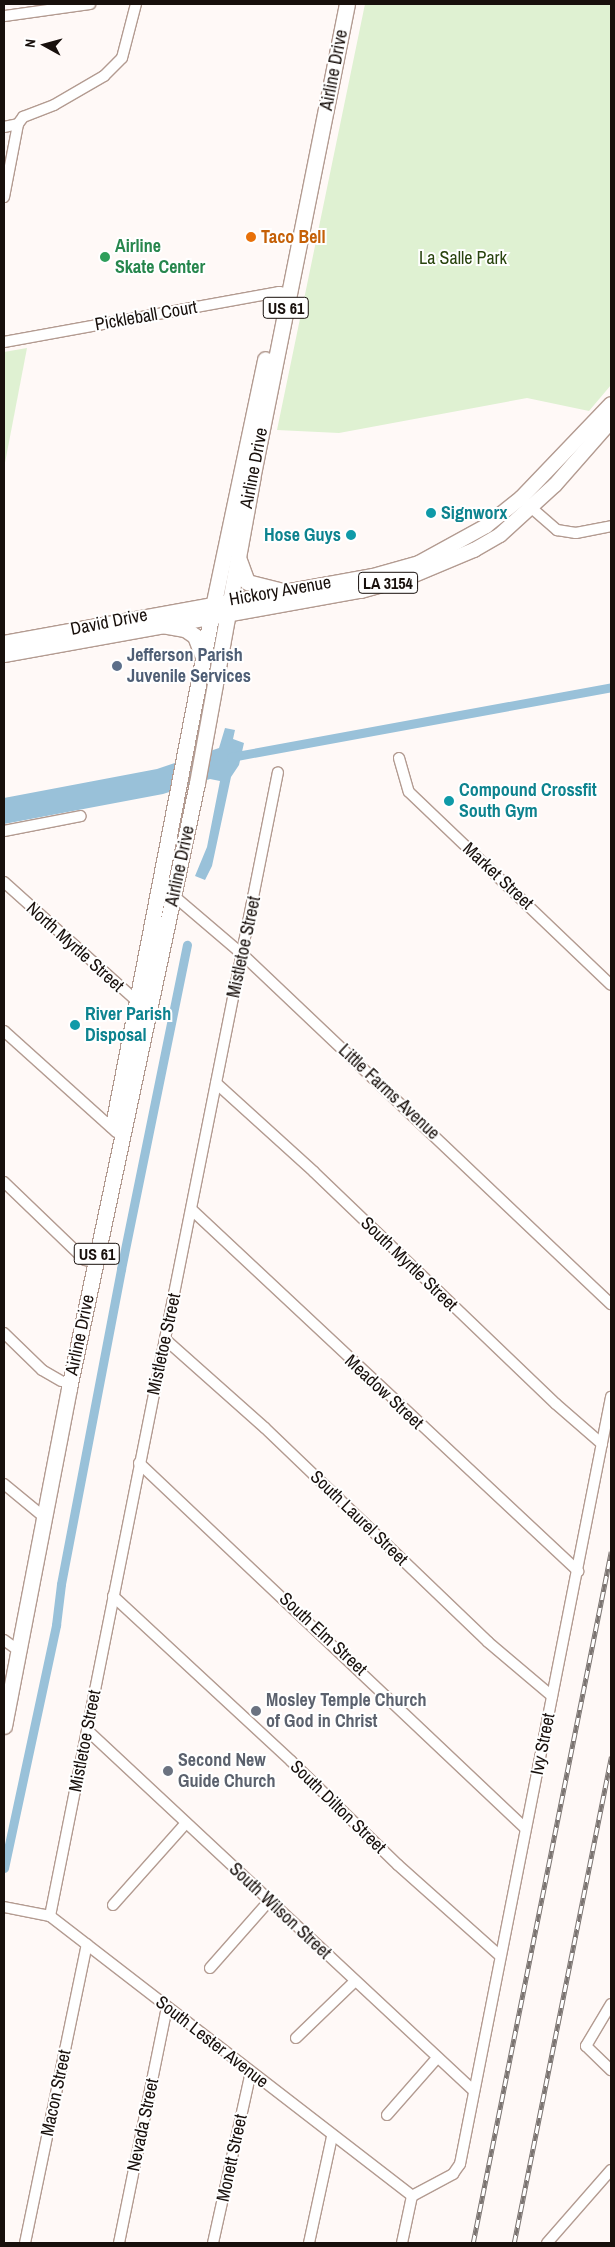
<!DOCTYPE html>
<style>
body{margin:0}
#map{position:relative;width:615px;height:2247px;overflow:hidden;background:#fff9f7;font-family:"Archivo Narrow",sans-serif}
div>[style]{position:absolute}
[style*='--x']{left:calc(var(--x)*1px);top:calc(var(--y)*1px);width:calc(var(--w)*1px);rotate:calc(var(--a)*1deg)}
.green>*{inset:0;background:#dff1d2}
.water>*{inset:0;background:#99c1d9}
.canal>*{height:9px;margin:-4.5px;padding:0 4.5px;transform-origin:4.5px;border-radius:4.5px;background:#99c1d9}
.roads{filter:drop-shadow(1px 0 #b39b91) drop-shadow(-1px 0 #b39b91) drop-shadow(0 1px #b39b91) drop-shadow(0 -1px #b39b91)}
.minor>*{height:10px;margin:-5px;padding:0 5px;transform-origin:5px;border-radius:5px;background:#fff}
.major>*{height:14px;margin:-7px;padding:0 7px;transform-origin:7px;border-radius:7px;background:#fff}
.highway>*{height:15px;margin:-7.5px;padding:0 7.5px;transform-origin:7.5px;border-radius:7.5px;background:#fff}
.rail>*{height:4.5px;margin-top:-2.25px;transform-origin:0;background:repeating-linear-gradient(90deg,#fff 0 8px,#7b7471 0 16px);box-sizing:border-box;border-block:1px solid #7b7471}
.dots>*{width:14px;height:14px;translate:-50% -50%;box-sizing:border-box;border:2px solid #fff;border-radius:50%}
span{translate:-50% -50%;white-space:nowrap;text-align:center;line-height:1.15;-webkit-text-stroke:4px #fff;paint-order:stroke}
.shield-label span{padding:1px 4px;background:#fff;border:1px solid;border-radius:4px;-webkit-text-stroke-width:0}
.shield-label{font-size:16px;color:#18100c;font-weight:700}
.street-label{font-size:18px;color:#18100c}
.food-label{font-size:18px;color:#c56008;font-weight:700}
.left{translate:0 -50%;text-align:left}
.leisure-label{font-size:18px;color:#27864d;font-weight:700}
.park-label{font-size:18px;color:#29440e}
.culture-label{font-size:18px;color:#0d838f;font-weight:700}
.right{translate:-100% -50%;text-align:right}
.service-label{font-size:18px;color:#4e5e75;font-weight:700}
.worship-label{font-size:18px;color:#5b616d;font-weight:700}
.frame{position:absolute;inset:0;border:5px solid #18100c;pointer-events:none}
.north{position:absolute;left:20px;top:20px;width:50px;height:50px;-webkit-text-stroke:4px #fff;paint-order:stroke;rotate:277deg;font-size:14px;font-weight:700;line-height:20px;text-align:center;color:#18100c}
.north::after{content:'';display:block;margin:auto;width:18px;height:22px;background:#18100c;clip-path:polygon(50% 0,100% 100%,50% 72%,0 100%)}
</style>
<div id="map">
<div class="green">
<i style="clip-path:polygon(365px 4px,611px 4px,611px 385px,589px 411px,527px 398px,339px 433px,277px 430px)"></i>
<i style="clip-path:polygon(27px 348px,4px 468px,4px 352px)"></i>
</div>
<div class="water">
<i style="clip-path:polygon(225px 728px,235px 730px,233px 739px,244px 743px,239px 765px,231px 777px,212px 866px,205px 880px,195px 876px,207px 847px,220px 781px,210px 779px,163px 794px,4px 824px,4px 798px,157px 769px,219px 748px)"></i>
</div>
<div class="canal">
<i style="--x:231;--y:757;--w:386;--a:-10.4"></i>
<i style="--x:4;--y:1868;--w:249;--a:-77.9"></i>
<i style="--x:56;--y:1625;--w:41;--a:-83"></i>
<i style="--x:61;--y:1584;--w:321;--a:-79.2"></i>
<i style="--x:121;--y:1269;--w:331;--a:-78.5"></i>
</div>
<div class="roads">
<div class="minor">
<i style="--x:4;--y:16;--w:87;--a:-7.9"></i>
<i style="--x:4;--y:127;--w:14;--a:-12"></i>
<i style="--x:18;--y:124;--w:9;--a:-54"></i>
<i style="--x:23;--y:117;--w:33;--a:-21"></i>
<i style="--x:54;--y:105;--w:58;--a:-30.1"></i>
<i style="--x:104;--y:76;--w:25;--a:-45"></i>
<i style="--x:122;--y:58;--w:56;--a:-75.5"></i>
<i style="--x:4;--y:197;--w:74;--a:-79.1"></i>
<i style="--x:4;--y:342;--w:280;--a:-10.3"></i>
<i style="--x:279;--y:292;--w:10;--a:11"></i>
<i style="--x:527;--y:504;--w:40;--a:41"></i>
<i style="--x:557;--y:530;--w:19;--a:9"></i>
<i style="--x:576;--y:533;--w:36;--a:-11"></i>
<i style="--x:399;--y:758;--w:35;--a:74"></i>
<i style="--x:409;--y:792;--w:279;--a:43.7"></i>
<i style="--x:4;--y:831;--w:78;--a:-11"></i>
<i style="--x:4;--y:882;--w:184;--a:41.9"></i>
<i style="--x:160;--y:888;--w:16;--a:30"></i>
<i style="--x:174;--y:896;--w:89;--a:40.5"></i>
<i style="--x:242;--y:954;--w:509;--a:43.49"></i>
<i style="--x:4;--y:1031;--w:151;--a:42"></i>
<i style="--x:216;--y:1083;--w:132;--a:42.2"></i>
<i style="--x:314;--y:1172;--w:335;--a:43.8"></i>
<i style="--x:556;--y:1404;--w:61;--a:41"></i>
<i style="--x:4;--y:1182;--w:112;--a:43.9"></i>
<i style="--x:85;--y:1260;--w:10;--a:11"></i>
<i style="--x:192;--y:1210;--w:529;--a:43.08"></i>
<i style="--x:4;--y:1333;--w:53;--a:44.2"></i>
<i style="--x:42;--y:1370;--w:22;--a:30"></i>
<i style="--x:166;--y:1340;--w:132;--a:41.6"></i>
<i style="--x:265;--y:1428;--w:309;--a:43.8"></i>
<i style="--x:488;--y:1642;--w:84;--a:40.2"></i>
<i style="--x:139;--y:1463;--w:531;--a:43.4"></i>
<i style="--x:4;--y:1484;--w:52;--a:39.5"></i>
<i style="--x:113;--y:1596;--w:243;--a:42.8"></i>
<i style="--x:291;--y:1761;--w:149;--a:44.2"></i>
<i style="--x:398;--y:1865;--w:137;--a:41.7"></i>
<i style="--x:4;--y:1640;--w:17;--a:36"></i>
<i style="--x:87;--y:1730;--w:529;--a:43.01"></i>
<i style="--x:113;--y:1905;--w:110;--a:-48.3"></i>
<i style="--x:4;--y:1907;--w:47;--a:11.1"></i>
<i style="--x:50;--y:1916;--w:458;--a:37.7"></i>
<i style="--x:50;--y:1916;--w:1166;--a:-78.73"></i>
<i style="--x:210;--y:1968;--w:89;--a:-48.6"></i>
<i style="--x:611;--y:2004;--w:49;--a:120.8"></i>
<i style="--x:586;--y:2046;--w:35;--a:44"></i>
<i style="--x:296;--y:2038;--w:82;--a:-44"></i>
<i style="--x:387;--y:2115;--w:76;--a:-48.7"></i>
<i style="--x:412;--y:2196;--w:47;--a:-28.2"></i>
<i style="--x:453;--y:2174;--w:12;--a:-55"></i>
<i style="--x:460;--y:2164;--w:782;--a:-78.86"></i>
<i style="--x:25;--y:2243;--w:305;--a:-78.3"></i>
<i style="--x:119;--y:2243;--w:241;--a:-78.5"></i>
<i style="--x:213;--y:2243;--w:175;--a:-77.5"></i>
<i style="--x:309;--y:2243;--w:108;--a:-77.8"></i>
<i style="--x:402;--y:2243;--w:48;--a:-78"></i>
<i style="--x:547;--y:2243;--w:97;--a:-48.8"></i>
</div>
<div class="major">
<i style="--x:4;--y:643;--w:375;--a:-10.3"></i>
<i style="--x:373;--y:576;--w:48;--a:-15.8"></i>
<i style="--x:419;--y:563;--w:77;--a:-28.9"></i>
<i style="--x:486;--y:526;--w:45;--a:-38.7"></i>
<i style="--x:521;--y:498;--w:130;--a:-46.2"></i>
<i style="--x:4;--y:655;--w:363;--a:-10.2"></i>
<i style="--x:361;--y:591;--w:48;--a:-15.8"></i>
<i style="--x:407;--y:578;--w:73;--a:-22.7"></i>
<i style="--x:474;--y:550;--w:30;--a:-30"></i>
<i style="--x:500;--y:535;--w:74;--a:-42.3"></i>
<i style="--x:555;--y:485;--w:85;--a:-48.8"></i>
</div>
<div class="highway">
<i style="--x:239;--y:560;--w:23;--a:70"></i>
<i style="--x:247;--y:582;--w:37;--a:14"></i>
<i style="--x:162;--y:625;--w:23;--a:10"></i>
<i style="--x:185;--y:629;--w:12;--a:35"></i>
<i style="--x:195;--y:636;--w:22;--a:69"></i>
<i style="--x:113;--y:1125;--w:533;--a:-79.07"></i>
<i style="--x:214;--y:602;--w:248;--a:-78.1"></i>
<i style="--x:4;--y:1726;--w:344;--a:-79.1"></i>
<i style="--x:69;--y:1388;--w:618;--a:-78.05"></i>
<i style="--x:197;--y:783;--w:309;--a:-79.7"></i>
<i style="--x:252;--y:479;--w:484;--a:-78.7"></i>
</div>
</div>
<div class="rail">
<i style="--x:473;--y:2243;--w:705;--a:-78.71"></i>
<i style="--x:514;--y:2243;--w:496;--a:-78.7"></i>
</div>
<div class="dots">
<i style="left:251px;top:237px;background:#e8710a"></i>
<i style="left:105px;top:257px;background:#2e9e5b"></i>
<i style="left:431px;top:513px;background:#0f9aa8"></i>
<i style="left:351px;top:535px;background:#0f9aa8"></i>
<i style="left:117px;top:666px;background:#5c6f8a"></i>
<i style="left:449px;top:801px;background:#0f9aa8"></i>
<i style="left:75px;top:1025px;background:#0f9aa8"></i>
<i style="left:256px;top:1711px;background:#6b7280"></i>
<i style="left:168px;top:1771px;background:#6b7280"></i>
</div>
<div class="shield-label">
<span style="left:286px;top:308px">US 61</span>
<span style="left:388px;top:583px">LA 3154</span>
<span style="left:97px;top:1254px">US 61</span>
</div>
<div class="street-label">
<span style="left:334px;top:70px;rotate:-79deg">Airline Drive</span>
<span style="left:146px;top:316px;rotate:-10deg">Pickleball Court</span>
<span style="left:254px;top:468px;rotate:-79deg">Airline Drive</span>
<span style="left:280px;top:591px;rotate:-10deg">Hickory Avenue</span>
<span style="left:109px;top:622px;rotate:-11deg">David Drive</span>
<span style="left:180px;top:866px;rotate:-78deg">Airline Drive</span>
<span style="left:498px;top:876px;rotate:43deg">Market Street</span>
<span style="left:75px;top:947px;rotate:42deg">North Myrtle Street</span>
<span style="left:244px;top:947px;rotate:-78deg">Mistletoe Street</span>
<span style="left:389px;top:1092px;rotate:43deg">Little Farms Avenue</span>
<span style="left:409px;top:1264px;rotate:44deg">South Myrtle Street</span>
<span style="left:80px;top:1335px;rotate:-78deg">Airline Drive</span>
<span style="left:164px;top:1344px;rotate:-78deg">Mistletoe Street</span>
<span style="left:384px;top:1392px;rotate:43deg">Meadow Street</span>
<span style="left:359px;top:1518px;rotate:44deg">South Laurel Street</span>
<span style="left:323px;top:1634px;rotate:43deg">South Elm Street</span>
<span style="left:85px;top:1741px;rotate:-79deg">Mistletoe Street</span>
<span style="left:543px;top:1744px;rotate:-79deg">Ivy Street</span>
<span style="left:338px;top:1807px;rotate:44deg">South Dilton Street</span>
<span style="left:280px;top:1911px;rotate:43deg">South Wilson Street</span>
<span style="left:212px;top:2042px;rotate:38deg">South Lester Avenue</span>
<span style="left:56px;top:2093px;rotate:-78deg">Macon Street</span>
<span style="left:143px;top:2125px;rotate:-78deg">Nevada Street</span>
<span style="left:232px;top:2158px;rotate:-78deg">Monett Street</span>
</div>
<div class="food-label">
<span class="left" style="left:261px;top:237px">Taco Bell</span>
</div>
<div class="leisure-label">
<span class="left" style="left:115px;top:257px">Airline<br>Skate Center</span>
</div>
<div class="park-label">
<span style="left:463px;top:258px">La Salle Park</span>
</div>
<div class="culture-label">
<span class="left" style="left:441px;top:513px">Signworx</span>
<span class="right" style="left:341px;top:535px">Hose Guys</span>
<span class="left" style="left:459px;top:801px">Compound Crossfit<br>South Gym</span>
<span class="left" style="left:85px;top:1025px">River Parish<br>Disposal</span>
</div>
<div class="service-label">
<span class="left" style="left:127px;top:666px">Jefferson Parish<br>Juvenile Services</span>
</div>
<div class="worship-label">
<span class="left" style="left:266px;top:1711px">Mosley Temple Church<br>of God in Christ</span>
<span class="left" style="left:178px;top:1771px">Second New<br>Guide Church</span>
</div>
<div class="frame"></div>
<div class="north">N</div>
</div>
